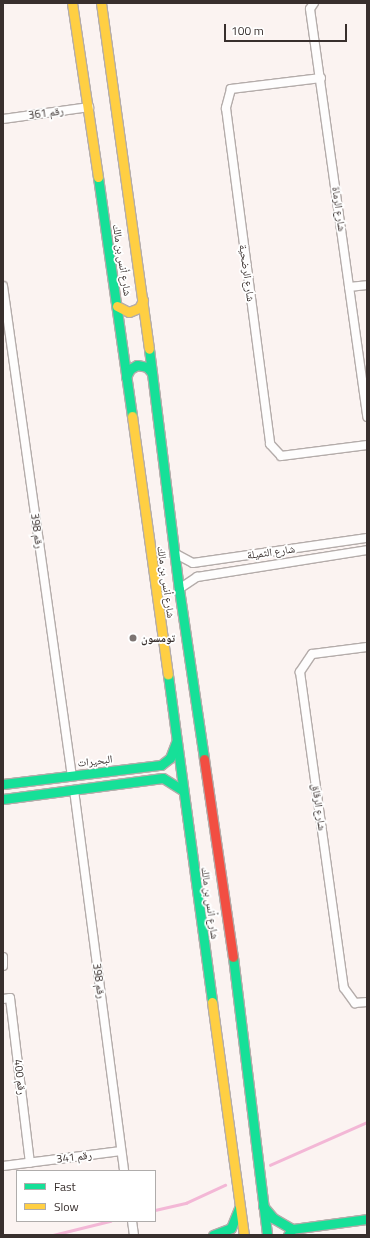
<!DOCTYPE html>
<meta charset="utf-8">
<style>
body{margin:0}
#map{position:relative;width:370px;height:1238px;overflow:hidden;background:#fbf3f1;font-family:"Titillium Web","Noto Naskh Arabic",sans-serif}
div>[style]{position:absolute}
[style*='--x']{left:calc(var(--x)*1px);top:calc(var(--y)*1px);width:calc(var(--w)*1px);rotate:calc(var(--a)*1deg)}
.stream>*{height:2.5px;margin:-1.25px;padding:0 1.25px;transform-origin:1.25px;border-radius:1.25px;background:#f3b7d6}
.roads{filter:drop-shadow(1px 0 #b4acaa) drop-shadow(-1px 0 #b4acaa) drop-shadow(0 1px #b4acaa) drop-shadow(0 -1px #b4acaa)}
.street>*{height:8px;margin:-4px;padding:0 4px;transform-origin:4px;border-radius:4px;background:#fefdfd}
.fast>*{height:9px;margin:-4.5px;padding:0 4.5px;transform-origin:4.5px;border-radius:4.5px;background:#16e098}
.slow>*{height:9px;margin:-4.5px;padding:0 4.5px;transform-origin:4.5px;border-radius:4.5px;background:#ffcf43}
.jam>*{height:9px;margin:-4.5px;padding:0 4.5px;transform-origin:4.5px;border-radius:4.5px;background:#f24e42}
.dots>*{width:11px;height:11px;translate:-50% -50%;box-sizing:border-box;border:2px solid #fff;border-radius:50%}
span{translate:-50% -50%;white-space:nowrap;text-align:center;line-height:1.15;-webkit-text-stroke:3.5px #fff;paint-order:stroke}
.street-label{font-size:11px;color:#382f2d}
.poi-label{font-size:11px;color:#382f2d;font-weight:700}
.left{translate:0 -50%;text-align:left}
.frame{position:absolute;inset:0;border:4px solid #382f2d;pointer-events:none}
.legend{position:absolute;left:16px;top:1170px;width:140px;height:52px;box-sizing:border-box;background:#fff;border:1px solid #afacab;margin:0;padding:5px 7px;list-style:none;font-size:12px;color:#382f2d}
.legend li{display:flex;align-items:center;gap:8px;height:20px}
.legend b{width:20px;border:1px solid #afacab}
.scale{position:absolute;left:224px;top:24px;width:123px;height:18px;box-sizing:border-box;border:2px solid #382f2d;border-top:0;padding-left:5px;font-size:12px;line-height:14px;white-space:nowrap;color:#382f2d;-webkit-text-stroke:3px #fff;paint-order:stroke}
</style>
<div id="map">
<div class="stream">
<i style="--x:270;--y:1165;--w:106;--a:-23.9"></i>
<i style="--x:155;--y:1210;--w:32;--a:-13"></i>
<i style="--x:186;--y:1203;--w:43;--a:-24.8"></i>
<i style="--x:53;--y:1235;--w:59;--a:-13.8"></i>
</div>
<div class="roads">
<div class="street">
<i style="--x:314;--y:3;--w:7;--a:124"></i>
<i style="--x:310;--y:9;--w:412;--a:82"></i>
<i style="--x:321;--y:78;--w:91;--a:173"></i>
<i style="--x:231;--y:89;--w:20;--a:105"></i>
<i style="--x:226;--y:108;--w:339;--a:82.5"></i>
<i style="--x:270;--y:444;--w:16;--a:47"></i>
<i style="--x:281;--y:456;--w:87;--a:-7.3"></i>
<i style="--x:3;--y:119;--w:87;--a:-7.9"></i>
<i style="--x:3;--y:286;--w:495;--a:82"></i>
<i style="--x:349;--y:287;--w:18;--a:-6"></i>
<i style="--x:176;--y:554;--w:19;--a:28"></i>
<i style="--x:193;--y:563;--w:176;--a:-8.2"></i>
<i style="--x:179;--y:589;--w:22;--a:-34"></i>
<i style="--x:197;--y:577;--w:172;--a:-9"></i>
<i style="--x:367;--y:647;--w:55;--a:172.7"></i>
<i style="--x:312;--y:654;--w:22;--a:124"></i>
<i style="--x:300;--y:672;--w:319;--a:82.1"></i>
<i style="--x:344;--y:988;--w:19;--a:54"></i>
<i style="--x:355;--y:1003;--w:12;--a:-5"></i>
<i style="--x:74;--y:790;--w:384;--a:82.5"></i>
<i style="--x:3;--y:957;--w:9;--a:90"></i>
<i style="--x:3;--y:999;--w:7;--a:-8"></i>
<i style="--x:10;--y:998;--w:166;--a:83.1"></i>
<i style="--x:3;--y:1166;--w:119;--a:-7.2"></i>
<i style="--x:132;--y:1221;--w:14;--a:82"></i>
</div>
<div class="fast">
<i style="--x:98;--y:177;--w:241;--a:81.9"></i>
<i style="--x:149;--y:349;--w:242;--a:82.9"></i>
<i style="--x:179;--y:589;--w:172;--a:81.6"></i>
<i style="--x:126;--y:377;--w:9;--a:-63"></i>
<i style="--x:130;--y:369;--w:8;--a:-30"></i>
<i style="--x:137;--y:365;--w:10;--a:11"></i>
<i style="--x:147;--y:367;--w:8;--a:50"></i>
<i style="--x:168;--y:675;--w:330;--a:82.3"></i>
<i style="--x:3;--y:784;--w:159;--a:-6.9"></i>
<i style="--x:161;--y:765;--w:11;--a:-38"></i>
<i style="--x:170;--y:758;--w:17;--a:-69"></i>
<i style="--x:3;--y:799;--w:161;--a:-7.5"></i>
<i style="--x:163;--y:778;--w:22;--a:32"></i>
<i style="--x:233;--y:957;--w:280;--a:83"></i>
<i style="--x:263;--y:1206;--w:16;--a:50"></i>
<i style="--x:273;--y:1218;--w:22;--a:30"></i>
<i style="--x:213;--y:1235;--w:19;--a:-21"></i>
<i style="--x:231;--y:1228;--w:22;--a:-68"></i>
<i style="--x:288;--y:1235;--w:7;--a:-56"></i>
<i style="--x:292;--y:1229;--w:76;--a:-7.6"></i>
</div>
<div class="slow">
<i style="--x:72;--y:3;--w:176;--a:81.5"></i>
<i style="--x:101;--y:3;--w:349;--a:82.1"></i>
<i style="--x:117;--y:306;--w:13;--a:27"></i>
<i style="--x:129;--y:312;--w:11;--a:-22"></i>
<i style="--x:139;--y:308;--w:9;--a:-63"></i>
<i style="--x:132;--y:416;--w:261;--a:82.1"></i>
<i style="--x:212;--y:1002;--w:235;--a:82.2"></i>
</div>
<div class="jam">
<i style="--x:204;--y:759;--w:200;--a:81.7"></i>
</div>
</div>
<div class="dots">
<i style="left:133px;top:638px;background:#7c7472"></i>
</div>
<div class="street-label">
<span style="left:46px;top:113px;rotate:-8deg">رقم 361</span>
<span style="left:339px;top:209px;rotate:82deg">شارع الرماة</span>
<span style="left:122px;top:260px;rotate:81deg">شارع أنس بن مالك</span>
<span style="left:247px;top:273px;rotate:82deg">شارع الرضحية</span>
<span style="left:37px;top:531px;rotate:82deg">رقم 398</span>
<span style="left:271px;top:552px;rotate:-8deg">شارع الثميلة</span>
<span style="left:166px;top:582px;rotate:82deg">شارع أنس بن مالك</span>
<span style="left:95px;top:761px;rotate:-7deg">البحيرات</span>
<span style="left:319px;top:807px;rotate:82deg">شارع الرقاق</span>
<span style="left:210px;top:903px;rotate:82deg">شارع أنس بن مالك</span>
<span style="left:99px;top:981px;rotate:82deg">رقم 398</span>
<span style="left:20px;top:1077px;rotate:83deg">رقم 400</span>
<span style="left:74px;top:1157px;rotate:-7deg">رقم 341</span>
</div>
<div class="poi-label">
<span class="left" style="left:141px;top:638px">تومسون</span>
</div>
<div class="frame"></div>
<ul class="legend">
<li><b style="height:5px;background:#16e098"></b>Fast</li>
<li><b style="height:5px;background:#ffcf43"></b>Slow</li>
</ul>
<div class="scale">100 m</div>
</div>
